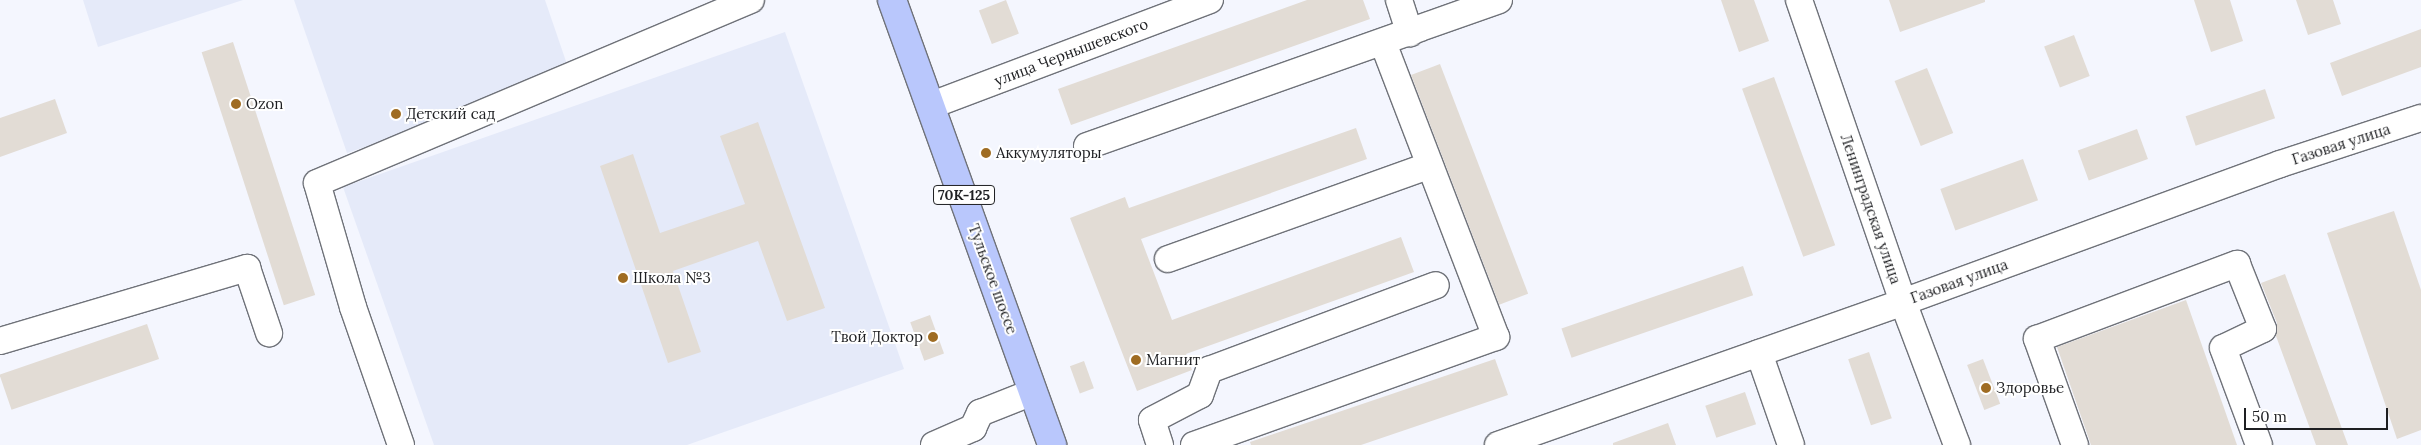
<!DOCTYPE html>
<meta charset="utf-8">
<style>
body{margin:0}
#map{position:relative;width:2421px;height:445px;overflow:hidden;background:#f4f6fe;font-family:Lora,serif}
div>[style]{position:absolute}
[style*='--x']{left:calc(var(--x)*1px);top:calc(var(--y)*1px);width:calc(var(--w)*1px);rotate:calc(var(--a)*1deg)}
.built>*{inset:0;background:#e5eaf9}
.building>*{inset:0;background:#e2dcd5;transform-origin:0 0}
.roads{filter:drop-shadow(1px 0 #6f7279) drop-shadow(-1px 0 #6f7279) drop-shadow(0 1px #6f7279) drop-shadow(0 -1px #6f7279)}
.minor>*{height:26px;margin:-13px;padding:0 13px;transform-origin:13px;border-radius:13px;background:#fff}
.major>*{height:28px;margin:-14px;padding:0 14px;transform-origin:14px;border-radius:14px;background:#b9c7fc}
.dots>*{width:14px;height:14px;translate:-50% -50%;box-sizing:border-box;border:2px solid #fff;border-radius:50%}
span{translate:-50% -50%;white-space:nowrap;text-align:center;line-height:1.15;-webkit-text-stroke:4px #fff;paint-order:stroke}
.shield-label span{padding:1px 4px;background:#fff;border:1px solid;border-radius:4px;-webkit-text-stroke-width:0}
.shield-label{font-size:14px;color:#1e1f22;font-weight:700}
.street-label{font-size:15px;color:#1e1f22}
.poi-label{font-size:15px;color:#1e1f22}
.left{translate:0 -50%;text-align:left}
.right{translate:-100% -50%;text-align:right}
.scale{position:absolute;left:2244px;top:408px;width:144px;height:22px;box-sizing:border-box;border:2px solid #1e1f22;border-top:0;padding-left:6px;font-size:15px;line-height:18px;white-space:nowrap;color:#1e1f22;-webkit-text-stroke:4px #fff;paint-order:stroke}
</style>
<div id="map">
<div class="built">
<i style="clip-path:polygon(83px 0,243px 0,98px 47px)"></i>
<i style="clip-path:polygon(294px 0,545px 0,571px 76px,347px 153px)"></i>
<i style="clip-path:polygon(785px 32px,904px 369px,687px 445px,434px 445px,343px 187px)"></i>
</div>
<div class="building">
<i style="left:1006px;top:0;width:36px;height:29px;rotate:69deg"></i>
<i style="clip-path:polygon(1307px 0,1363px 0,1370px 19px,1071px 125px,1058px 89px)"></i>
<i style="clip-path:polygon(1721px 0,1754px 0,1769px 41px,1739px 52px)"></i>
<i style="clip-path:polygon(1889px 0,1985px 0,1985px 2px,1900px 32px)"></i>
<i style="clip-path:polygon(2194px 0,2230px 0,2243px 41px,2211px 52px)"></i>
<i style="clip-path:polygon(2296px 0,2333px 0,2341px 24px,2308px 35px)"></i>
<i style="clip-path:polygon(2421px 29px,2421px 67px,2342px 96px,2330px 63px)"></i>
<i style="left:2074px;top:35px;width:44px;height:32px;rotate:69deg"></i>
<i style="left:233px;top:42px;width:266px;height:33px;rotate:72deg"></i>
<i style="left:1440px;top:64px;width:246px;height:31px;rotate:69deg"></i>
<i style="left:1927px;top:68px;width:70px;height:35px;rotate:68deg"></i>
<i style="left:1774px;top:77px;width:179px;height:34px;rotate:70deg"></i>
<i style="left:2265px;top:89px;width:31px;height:84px;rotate:71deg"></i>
<i style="clip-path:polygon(55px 99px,67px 133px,0 157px,0 118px)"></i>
<i style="clip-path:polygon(758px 122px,825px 308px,787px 321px,758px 241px,673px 271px,701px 352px,668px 363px,600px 166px,633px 154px,660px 233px,745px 204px,720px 136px)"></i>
<i style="clip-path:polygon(1356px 128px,1367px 159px,1141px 239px,1172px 320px,1401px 237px,1414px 272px,1186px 354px,1192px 370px,1137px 391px,1070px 218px,1125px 197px,1129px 208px)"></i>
<i style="left:2137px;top:129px;width:32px;height:63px;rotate:70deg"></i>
<i style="left:2023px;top:159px;width:44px;height:88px;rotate:70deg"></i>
<i style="clip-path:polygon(2394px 211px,2421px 290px,2421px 430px,2397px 439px,2327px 233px)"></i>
<i style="left:1743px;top:266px;width:31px;height:192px;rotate:71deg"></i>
<i style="clip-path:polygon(2285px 274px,2348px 445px,2316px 445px,2276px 336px,2277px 323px,2261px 283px)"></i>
<i style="clip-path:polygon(2186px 300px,2237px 445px,2091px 445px,2057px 347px)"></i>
<i style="left:930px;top:315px;width:41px;height:21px;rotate:70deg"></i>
<i style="left:147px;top:324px;width:37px;height:156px;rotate:71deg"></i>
<i style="left:1869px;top:352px;width:70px;height:22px;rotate:71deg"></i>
<i style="clip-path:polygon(1495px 359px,1508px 395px,1361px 445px,1251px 445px,1250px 442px)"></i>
<i style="left:1983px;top:359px;width:48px;height:17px;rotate:69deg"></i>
<i style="left:1084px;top:361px;width:29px;height:15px;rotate:70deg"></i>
<i style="left:1745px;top:392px;width:34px;height:42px;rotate:71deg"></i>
<i style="clip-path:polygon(1668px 423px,1676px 445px,1613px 445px,1613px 443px)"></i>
</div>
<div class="roads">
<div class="minor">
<i style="--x:1399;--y:0;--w:35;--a:72"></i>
<i style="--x:1799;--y:0;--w:319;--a:71"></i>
<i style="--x:1903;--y:302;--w:153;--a:69.3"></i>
<i style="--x:932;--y:105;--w:297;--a:-20.7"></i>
<i style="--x:1087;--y:146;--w:437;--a:-19.5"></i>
<i style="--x:1168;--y:259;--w:278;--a:-19.7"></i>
<i style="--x:0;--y:341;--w:258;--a:-16.5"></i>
<i style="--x:247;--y:268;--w:69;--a:71.3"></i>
<i style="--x:1759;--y:353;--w:97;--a:70.8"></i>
<i style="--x:401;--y:445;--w:146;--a:-109.2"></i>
<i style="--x:353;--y:307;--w:129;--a:-106.2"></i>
<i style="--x:317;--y:183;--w:471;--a:-22.9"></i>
<i style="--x:934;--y:445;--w:43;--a:-23.6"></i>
<i style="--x:973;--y:428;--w:17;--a:-65"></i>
<i style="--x:980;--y:413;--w:57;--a:-21.6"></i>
<i style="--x:1160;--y:445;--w:26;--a:-108"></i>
<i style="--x:1152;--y:420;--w:54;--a:-27.5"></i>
<i style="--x:1200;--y:395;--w:27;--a:-70"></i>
<i style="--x:1209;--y:370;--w:242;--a:-20.5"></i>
<i style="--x:1194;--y:445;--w:321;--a:-19.7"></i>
<i style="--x:1496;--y:337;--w:315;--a:-111"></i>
<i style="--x:1498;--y:445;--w:430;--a:-19.4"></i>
<i style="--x:1903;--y:302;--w:401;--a:-20.1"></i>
<i style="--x:2280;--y:164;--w:148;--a:-18.1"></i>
<i style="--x:2075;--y:445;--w:113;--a:-109.7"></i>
<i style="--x:2037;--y:339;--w:214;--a:-20.6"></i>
<i style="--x:2237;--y:264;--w:70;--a:68.2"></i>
<i style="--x:2263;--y:329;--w:44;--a:154.6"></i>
<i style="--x:2223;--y:348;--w:103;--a:69.6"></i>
</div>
<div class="major">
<i style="--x:892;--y:0;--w:473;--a:70.2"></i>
</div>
</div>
<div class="dots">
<i style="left:236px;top:104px;background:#9f6c22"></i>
<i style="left:396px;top:114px;background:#9f6c22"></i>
<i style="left:986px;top:153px;background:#9f6c22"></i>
<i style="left:623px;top:278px;background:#9f6c22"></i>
<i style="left:933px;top:337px;background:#9f6c22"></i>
<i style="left:1136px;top:360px;background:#9f6c22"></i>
<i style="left:1986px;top:388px;background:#9f6c22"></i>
</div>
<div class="shield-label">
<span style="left:964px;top:195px">70К-125</span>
</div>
<div class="street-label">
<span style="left:1071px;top:52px;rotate:-21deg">улица Чернышевского</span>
<span style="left:2341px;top:144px;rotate:-18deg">Газовая улица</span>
<span style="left:1871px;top:209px;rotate:71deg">Ленинградская улица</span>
<span style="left:993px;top:279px;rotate:70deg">Тульское шоссе</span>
<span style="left:1959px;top:281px;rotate:-20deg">Газовая улица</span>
</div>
<div class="poi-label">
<span class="left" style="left:246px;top:104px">Ozon</span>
<span class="left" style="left:406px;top:114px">Детский сад</span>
<span class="left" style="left:996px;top:153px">Аккумуляторы</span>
<span class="left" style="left:633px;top:278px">Школа №3</span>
<span class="right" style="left:923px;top:337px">Твой Доктор</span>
<span class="left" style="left:1146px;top:360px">Магнит</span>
<span class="left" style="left:1996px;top:388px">Здоровье</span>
</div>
<div class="scale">50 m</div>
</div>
